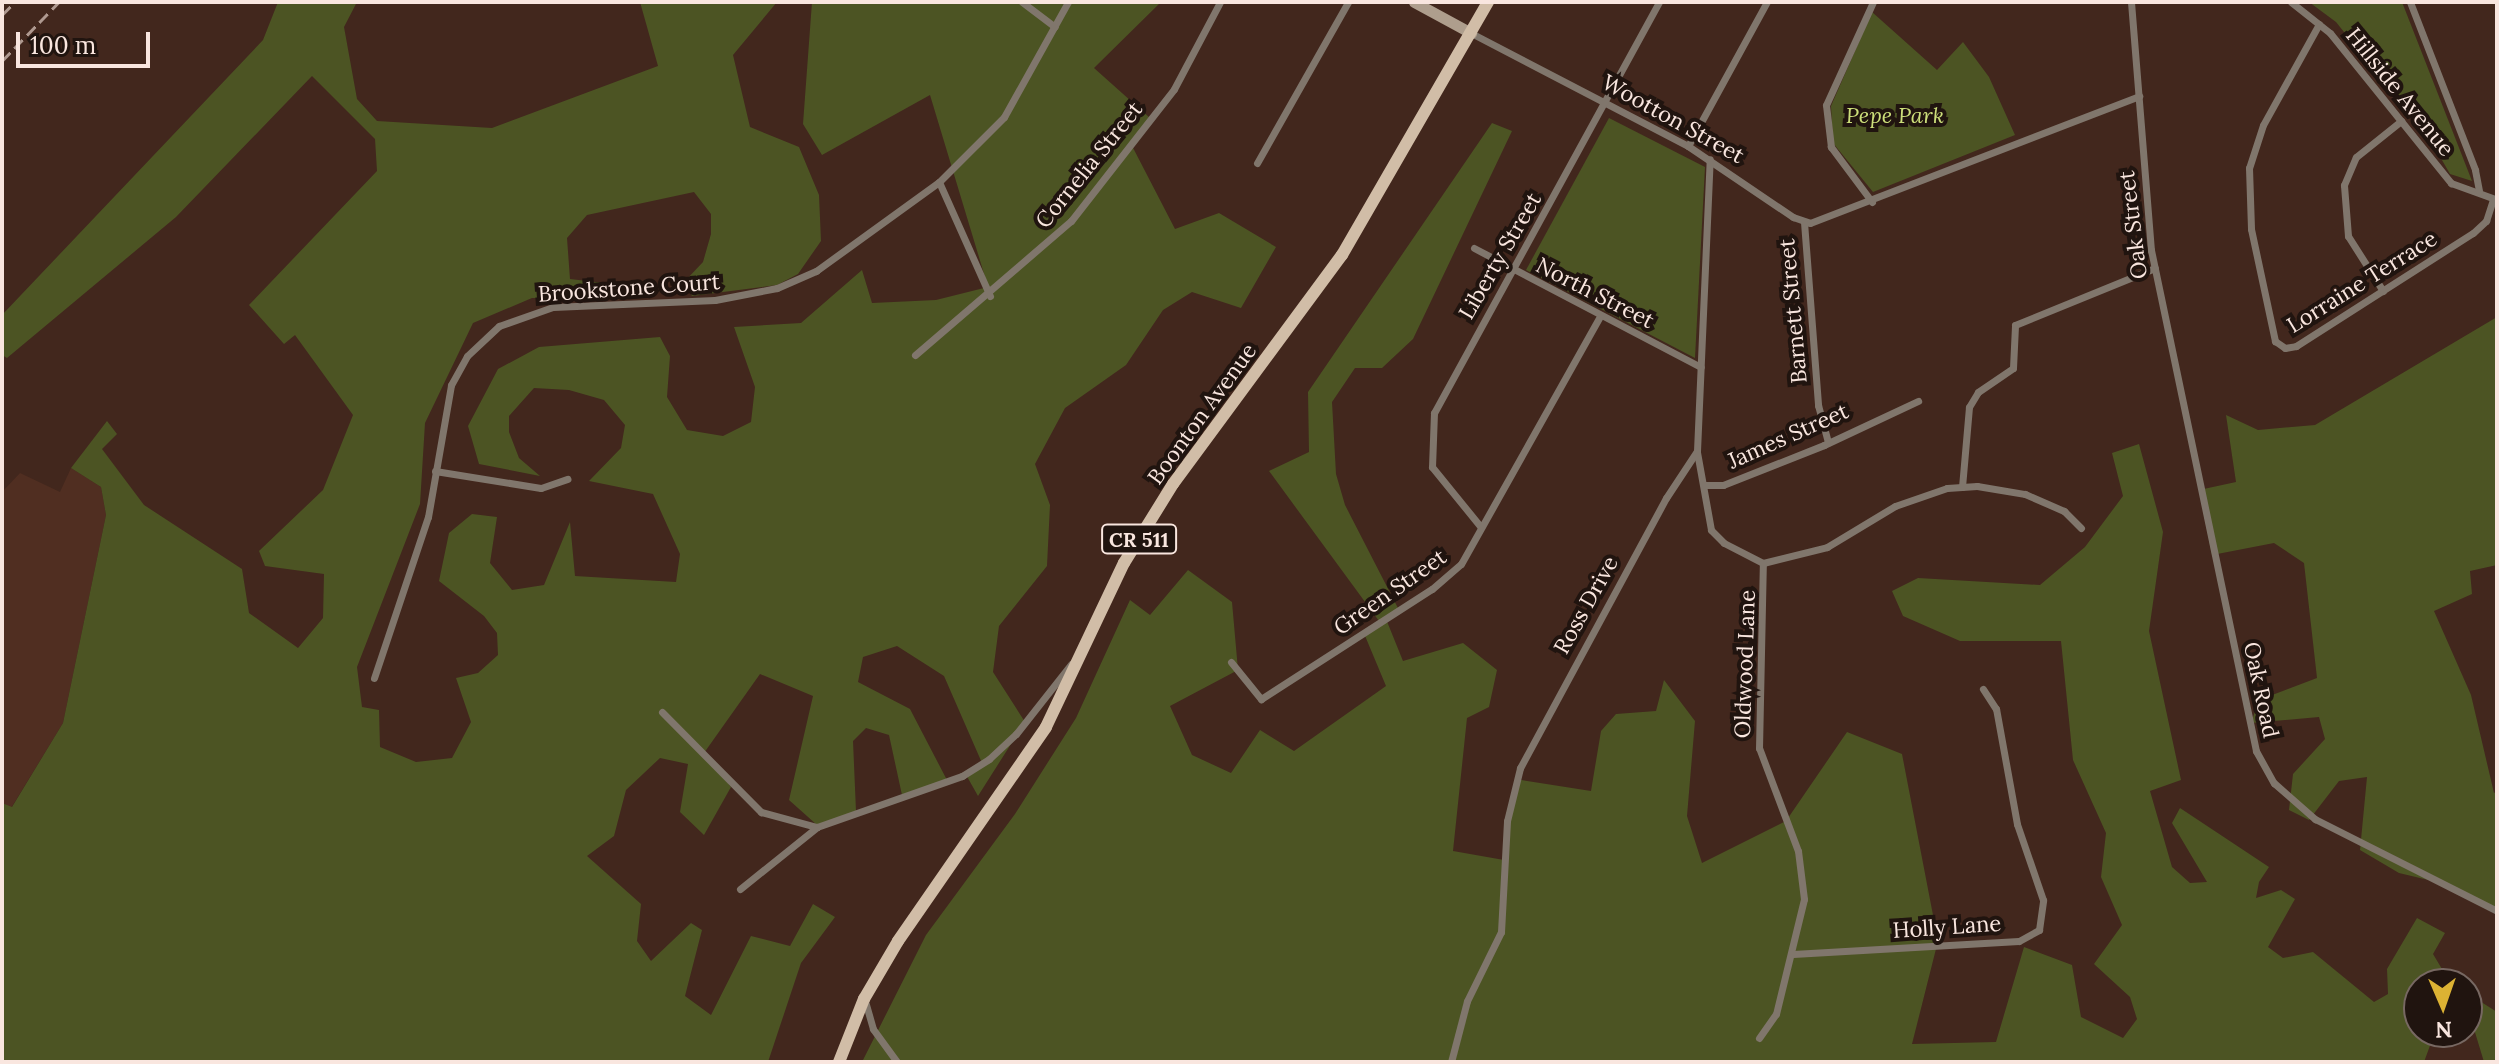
<!DOCTYPE html>
<style>
body{margin:0}
#map{position:relative;width:2499px;height:1064px;overflow:hidden;background:#42271d;font-family:Lora,serif}
div>[style]{position:absolute}
[style*='--x']{left:calc(var(--x)*1px);top:calc(var(--y)*1px);width:calc(var(--w)*1px);rotate:calc(var(--a)*1deg)}
.built>*{inset:0;background:#502e21}
.green>*{inset:0;background:#4c5423}
.street>*{height:7px;margin:-3.5px;padding:0 3.5px;transform-origin:3.5px;border-radius:3.5px;background:#80766c}
.secondary>*{height:11px;margin:-5.5px;padding:0 5.5px;transform-origin:5.5px;border-radius:5.5px;background:#ae9e8d}
.primary>*{height:12px;margin:-6px;padding:0 6px;transform-origin:6px;border-radius:6px;background:#d1bda7}
.rail>*{height:3px;margin-top:-1.5px;transform-origin:0;background:repeating-linear-gradient(90deg,#af9990 0 12px,transparent 0 18px)}
span{translate:-50% -50%;white-space:nowrap;text-align:center;line-height:1.15;-webkit-text-stroke:8px #20140f;paint-order:stroke}
.shield-label span{padding:2px 6px;background:#20140f;border:2px solid;border-radius:6px;-webkit-text-stroke-width:0}
.shield-label{font-size:20px;color:#f9e6df;font-weight:700}
.street-label{font-size:22px;color:#f9e6df}
.park-label{font-size:22px;color:#ccde7a;font-style:italic}
.frame{position:absolute;inset:0;border:4px solid #f9e6df;pointer-events:none}
.north{position:absolute;left:2403px;top:968px;width:80px;height:80px;box-sizing:border-box;background:#20140f;border:2px solid #776862;border-radius:50%;rotate:178deg;font-size:22px;font-weight:700;line-height:32px;text-align:center;color:#f9e6df}
.north::after{content:'';display:block;margin:auto;width:28px;height:36px;background:#dcb233;clip-path:polygon(50% 0,100% 100%,50% 72%,0 100%)}
.scale{position:absolute;left:16px;top:32px;width:134px;height:36px;box-sizing:border-box;border:4px solid #f9e6df;border-top:0;padding-left:10px;font-size:24px;line-height:28px;white-space:nowrap;color:#f9e6df;-webkit-text-stroke:6px #20140f;paint-order:stroke}
</style>
<div id="map">
<div class="built">
<i style="clip-path:polygon(71px 468px,101px 487px,106px 515px,63px 723px,11px 808px,2px 803px,2px 492px,20px 473px,60px 492px)"></i>
</div>
<div class="green">
<i style="clip-path:polygon(278px 2px,357px 2px,344px 27px,357px 99px,377px 121px,492px 128px,658px 66px,640px 2px,777px 2px,733px 55px,750px 127px,799px 147px,819px 195px,821px 241px,798px 274px,777px 285px,692px 296px,684px 282px,703px 262px,711px 234px,711px 214px,694px 192px,587px 215px,567px 238px,570px 279px,621px 285px,624px 298px,532px 298px,473px 323px,425px 423px,420px 504px,357px 667px,362px 707px,379px 710px,380px 747px,416px 762px,452px 758px,471px 722px,456px 678px,478px 673px,498px 655px,497px 633px,484px 616px,439px 581px,449px 533px,472px 514px,497px 517px,490px 563px,512px 590px,544px 585px,570px 522px,575px 576px,676px 582px,680px 554px,653px 494px,589px 481px,621px 448px,625px 425px,604px 400px,569px 390px,534px 388px,509px 416px,509px 432px,519px 458px,540px 476px,479px 464px,468px 426px,498px 369px,539px 347px,660px 337px,670px 356px,667px 397px,687px 430px,723px 436px,751px 422px,755px 387px,734px 327px,801px 323px,862px 270px,872px 303px,936px 300px,988px 287px,930px 95px,822px 155px,803px 124px,812px 2px,1161px 2px,1094px 68px,1150px 118px,1130px 142px,1175px 229px,1219px 213px,1276px 247px,1241px 308px,1192px 292px,1163px 310px,1126px 365px,1065px 408px,1035px 464px,1050px 505px,1047px 566px,999px 626px,993px 672px,1025px 722px,978px 796px,965px 773px,982px 763px,944px 676px,897px 646px,863px 657px,858px 682px,910px 709px,948px 782px,902px 795px,889px 735px,866px 728px,853px 741px,856px 811px,817px 825px,789px 800px,813px 696px,760px 674px,704px 753px,731px 787px,704px 835px,680px 812px,688px 764px,660px 758px,626px 790px,614px 836px,587px 856px,641px 904px,637px 941px,651px 961px,691px 923px,702px 930px,685px 996px,711px 1015px,751px 936px,790px 946px,813px 904px,835px 917px,801px 963px,768px 1062px,2px 1062px,2px 803px,12px 807px,63px 723px,106px 515px,101px 487px,71px 468px,107px 421px,117px 434px,102px 449px,144px 505px,242px 569px,249px 613px,298px 648px,323px 618px,324px 574px,265px 566px,259px 551px,323px 490px,353px 415px,295px 335px,284px 344px,249px 305px,377px 171px,375px 139px,312px 76px,176px 217px,7px 358px,2px 355px,2px 315px,263px 40px)"></i>
<i style="clip-path:polygon(2309px 2px,2402px 2px,2472px 181px,2450px 174px,2431px 141px,2336px 22px)"></i>
<i style="clip-path:polygon(1872px 12px,1937px 70px,1963px 42px,1989px 77px,2015px 135px,1873px 192px,1833px 143px,1831px 106px)"></i>
<i style="clip-path:polygon(1609px 118px,1705px 167px,1695px 358px,1526px 270px)"></i>
<i style="clip-path:polygon(1492px 123px,1512px 131px,1413px 339px,1382px 368px,1355px 368px,1332px 402px,1336px 474px,1345px 505px,1400px 612px,1386px 619px,1403px 661px,1463px 643px,1497px 670px,1489px 707px,1467px 718px,1453px 851px,1504px 860px,1515px 779px,1591px 791px,1601px 731px,1616px 714px,1656px 711px,1664px 680px,1695px 721px,1687px 816px,1702px 863px,1786px 821px,1847px 732px,1902px 754px,1938px 941px,1912px 1044px,1996px 1042px,2024px 947px,2072px 965px,2081px 1017px,2123px 1038px,2137px 1019px,2130px 997px,2094px 964px,2122px 925px,2101px 877px,2106px 833px,2073px 760px,2061px 641px,1960px 641px,1903px 616px,1892px 591px,1918px 578px,2040px 585px,2085px 547px,2123px 496px,2112px 453px,2139px 444px,2163px 532px,2149px 631px,2181px 780px,2150px 791px,2172px 867px,2190px 883px,2207px 882px,2172px 823px,2180px 808px,2269px 867px,2259px 882px,2256px 898px,2281px 890px,2295px 899px,2268px 947px,2283px 958px,2313px 952px,2374px 1002px,2388px 994px,2387px 969px,2417px 918px,2445px 933px,2433px 954px,2451px 984px,2419px 984px,2419px 1032px,2435px 1032px,2424px 1062px,862px 1062px,926px 935px,1015px 814px,1076px 718px,1130px 600px,1150px 615px,1188px 570px,1232px 602px,1238px 670px,1170px 706px,1192px 755px,1231px 773px,1260px 730px,1294px 751px,1386px 686px,1363px 631px,1379px 621px,1269px 471px,1309px 452px,1308px 392px)"></i>
<i style="clip-path:polygon(2497px 317px,2497px 565px,2470px 571px,2472px 594px,2434px 611px,2471px 695px,2494px 793px,2497px 791px,2497px 908px,2445px 884px,2399px 873px,2360px 850px,2367px 777px,2339px 781px,2309px 820px,2289px 810px,2293px 774px,2325px 739px,2319px 717px,2251px 723px,2259px 700px,2317px 678px,2304px 563px,2274px 543px,2212px 555px,2199px 490px,2236px 482px,2226px 415px,2258px 430px,2315px 425px)"></i>
<i style="clip-path:polygon(2467px 993px,2497px 1012px,2497px 1058px,2492px 1062px,2484px 1062px,2474px 1029px,2467px 1025px)"></i>
</div>
<div class="street">
<i style="--x:1022;--y:2;--w:41;--a:37.1"></i>
<i style="--x:2131;--y:2;--w:249;--a:85.4"></i>
<i style="--x:2151;--y:250;--w:512;--a:78.16"></i>
<i style="--x:2256;--y:751;--w:37;--a:61"></i>
<i style="--x:2274;--y:783;--w:55;--a:41.3"></i>
<i style="--x:2315;--y:819;--w:204;--a:26.8"></i>
<i style="--x:2291;--y:2;--w:50;--a:38.5"></i>
<i style="--x:2330;--y:33;--w:193;--a:51.1"></i>
<i style="--x:2451;--y:183;--w:47;--a:20"></i>
<i style="--x:2410;--y:2;--w:180;--a:68.8"></i>
<i style="--x:2475;--y:170;--w:21;--a:79"></i>
<i style="--x:2319;--y:24;--w:115;--a:119"></i>
<i style="--x:2263;--y:125;--w:45;--a:108"></i>
<i style="--x:2249;--y:168;--w:61;--a:88.1"></i>
<i style="--x:2251;--y:229;--w:115;--a:77.9"></i>
<i style="--x:2275;--y:341;--w:12;--a:35"></i>
<i style="--x:2285;--y:348;--w:11;--a:-10"></i>
<i style="--x:2296;--y:346;--w:210;--a:-32.6"></i>
<i style="--x:2473;--y:233;--w:18;--a:-43"></i>
<i style="--x:2486;--y:221;--w:23;--a:-72"></i>
<i style="--x:1471;--y:33;--w:245;--a:27.5"></i>
<i style="--x:1688;--y:146;--w:127;--a:34.1"></i>
<i style="--x:1793;--y:217;--w:18;--a:19"></i>
<i style="--x:1810;--y:223;--w:353;--a:-21.1"></i>
<i style="--x:1688;--y:146;--w:164;--a:-61.3"></i>
<i style="--x:1257;--y:163;--w:185;--a:-60.5"></i>
<i style="--x:939;--y:182;--w:92;--a:-45"></i>
<i style="--x:1004;--y:117;--w:132;--a:-60.9"></i>
<i style="--x:1872;--y:202;--w:69;--a:-126.7"></i>
<i style="--x:1831;--y:147;--w:42;--a:-96.8"></i>
<i style="--x:1826;--y:105;--w:113;--a:-65.5"></i>
<i style="--x:1804;--y:222;--w:184;--a:85.6"></i>
<i style="--x:1818;--y:405;--w:39;--a:75"></i>
<i style="--x:1474;--y:248;--w:256;--a:27.7"></i>
<i style="--x:2383;--y:291;--w:65;--a:-122.5"></i>
<i style="--x:2348;--y:236;--w:51;--a:-94.5"></i>
<i style="--x:2344;--y:185;--w:30;--a:-67"></i>
<i style="--x:2356;--y:157;--w:58;--a:-38.7"></i>
<i style="--x:915;--y:355;--w:206;--a:-40.7"></i>
<i style="--x:1071;--y:221;--w:167;--a:-52"></i>
<i style="--x:1174;--y:89;--w:98;--a:-62.1"></i>
<i style="--x:1697;--y:452;--w:79;--a:79.8"></i>
<i style="--x:1711;--y:530;--w:18;--a:45"></i>
<i style="--x:1724;--y:543;--w:44;--a:27.1"></i>
<i style="--x:1763;--y:563;--w:66;--a:-14"></i>
<i style="--x:1827;--y:547;--w:79;--a:-31.1"></i>
<i style="--x:1895;--y:506;--w:55;--a:-19.1"></i>
<i style="--x:1947;--y:488;--w:30;--a:-4"></i>
<i style="--x:1977;--y:486;--w:49;--a:9.5"></i>
<i style="--x:2025;--y:494;--w:43;--a:23.6"></i>
<i style="--x:2064;--y:511;--w:24;--a:45"></i>
<i style="--x:435;--y:471;--w:107;--a:9.1"></i>
<i style="--x:541;--y:488;--w:28;--a:-19"></i>
<i style="--x:1705;--y:485;--w:18;--a:0"></i>
<i style="--x:1723;--y:485;--w:109;--a:-21.6"></i>
<i style="--x:1824;--y:445;--w:104;--a:-25.1"></i>
<i style="--x:1962;--y:487;--w:80;--a:-85"></i>
<i style="--x:1969;--y:407;--w:17;--a:-59"></i>
<i style="--x:1978;--y:392;--w:42;--a:-34.4"></i>
<i style="--x:2013;--y:368;--w:43;--a:-87.3"></i>
<i style="--x:2015;--y:325;--w:151;--a:-22.2"></i>
<i style="--x:1480;--y:526;--w:76;--a:-129.1"></i>
<i style="--x:1432;--y:467;--w:54;--a:-87.9"></i>
<i style="--x:1434;--y:413;--w:469;--a:-61.3"></i>
<i style="--x:1231;--y:662;--w:48;--a:51"></i>
<i style="--x:1261;--y:699;--w:203;--a:-32.8"></i>
<i style="--x:1432;--y:589;--w:38;--a:-41"></i>
<i style="--x:1461;--y:564;--w:284;--a:-60.7"></i>
<i style="--x:374;--y:678;--w:170;--a:-71.5"></i>
<i style="--x:428;--y:517;--w:134;--a:-80.1"></i>
<i style="--x:451;--y:385;--w:33;--a:-61"></i>
<i style="--x:467;--y:356;--w:44;--a:-43.2"></i>
<i style="--x:499;--y:326;--w:57;--a:-19.4"></i>
<i style="--x:553;--y:307;--w:162;--a:-2.5"></i>
<i style="--x:715;--y:300;--w:63;--a:-11"></i>
<i style="--x:777;--y:288;--w:43;--a:-23.6"></i>
<i style="--x:816;--y:271;--w:152;--a:-35.9"></i>
<i style="--x:939;--y:182;--w:125;--a:65.9"></i>
<i style="--x:662;--y:712;--w:141;--a:45.3"></i>
<i style="--x:761;--y:812;--w:58;--a:15"></i>
<i style="--x:817;--y:827;--w:154;--a:-19.4"></i>
<i style="--x:962;--y:776;--w:32;--a:-32"></i>
<i style="--x:989;--y:759;--w:37;--a:-43"></i>
<i style="--x:1016;--y:734;--w:89;--a:-51.8"></i>
<i style="--x:740;--y:889;--w:99;--a:-38.8"></i>
<i style="--x:1793;--y:954;--w:226;--a:-3.3"></i>
<i style="--x:2019;--y:941;--w:23;--a:-29"></i>
<i style="--x:2039;--y:930;--w:30;--a:-82"></i>
<i style="--x:2043;--y:900;--w:80;--a:-108.9"></i>
<i style="--x:2017;--y:824;--w:117;--a:-100.3"></i>
<i style="--x:1996;--y:709;--w:24;--a:-123"></i>
<i style="--x:865;--y:1001;--w:29;--a:74"></i>
<i style="--x:873;--y:1029;--w:41;--a:54"></i>
<i style="--x:1759;--y:1038;--w:29;--a:-55"></i>
<i style="--x:1776;--y:1014;--w:118;--a:-76.3"></i>
<i style="--x:1804;--y:899;--w:48;--a:-97.1"></i>
<i style="--x:1798;--y:851;--w:110;--a:-110.7"></i>
<i style="--x:1759;--y:748;--w:185;--a:-88.8"></i>
<i style="--x:1451;--y:1062;--w:63;--a:-75.3"></i>
<i style="--x:1467;--y:1001;--w:77;--a:-63.8"></i>
<i style="--x:1501;--y:932;--w:111;--a:-86.9"></i>
<i style="--x:1507;--y:821;--w:55;--a:-76.2"></i>
<i style="--x:1520;--y:768;--w:307;--a:-61.6"></i>
<i style="--x:1666;--y:498;--w:56;--a:-56.6"></i>
<i style="--x:1697;--y:451;--w:292;--a:-87.5"></i>
</div>
<div class="secondary">
<i style="--x:1414;--y:2;--w:65;--a:28.5"></i>
</div>
<div class="primary">
<i style="--x:839;--y:1062;--w:68;--a:-68.4"></i>
<i style="--x:864;--y:999;--w:67;--a:-59.6"></i>
<i style="--x:898;--y:941;--w:260;--a:-55.3"></i>
<i style="--x:1046;--y:727;--w:182;--a:-64.6"></i>
<i style="--x:1124;--y:563;--w:93;--a:-58.2"></i>
<i style="--x:1173;--y:484;--w:285;--a:-53.6"></i>
<i style="--x:1342;--y:255;--w:292;--a:-60"></i>
</div>
<div class="rail">
<i style="--x:2;--y:15;--w:18;--a:-45"></i>
<i style="--x:2;--y:61;--w:82;--a:-46"></i>
</div>
<div class="shield-label">
<span style="left:1139px;top:539px">CR 511</span>
</div>
<div class="street-label">
<span style="left:2400px;top:92px;rotate:51deg">Hillside Avenue</span>
<span style="left:1673px;top:119px;rotate:29deg">Wootton Street</span>
<span style="left:1089px;top:165px;rotate:-51deg">Cornelia Street</span>
<span style="left:2133px;top:225px;rotate:-97deg">Oak Street</span>
<span style="left:1500px;top:256px;rotate:-60deg">Liberty Street</span>
<span style="left:2362px;top:282px;rotate:-32deg">Lorraine Terrace</span>
<span style="left:629px;top:288px;rotate:-4deg">Brookstone Court</span>
<span style="left:1595px;top:293px;rotate:27deg">North Street</span>
<span style="left:1793px;top:311px;rotate:-95deg">Barnett Street</span>
<span style="left:1202px;top:414px;rotate:-54deg">Boonton Avenue</span>
<span style="left:1788px;top:436px;rotate:-24deg">James Street</span>
<span style="left:1390px;top:592px;rotate:-35deg">Green Street</span>
<span style="left:1586px;top:605px;rotate:-61deg">Ross Drive</span>
<span style="left:1745px;top:664px;rotate:-88deg">Oldwood Lane</span>
<span style="left:2261px;top:690px;rotate:78deg">Oak Road</span>
<span style="left:1947px;top:927px;rotate:-4deg">Holly Lane</span>
</div>
<div class="park-label">
<span style="left:1895px;top:116px">Pepe Park</span>
</div>
<div class="frame"></div>
<div class="north">N</div>
<div class="scale">100 m</div>
</div>
